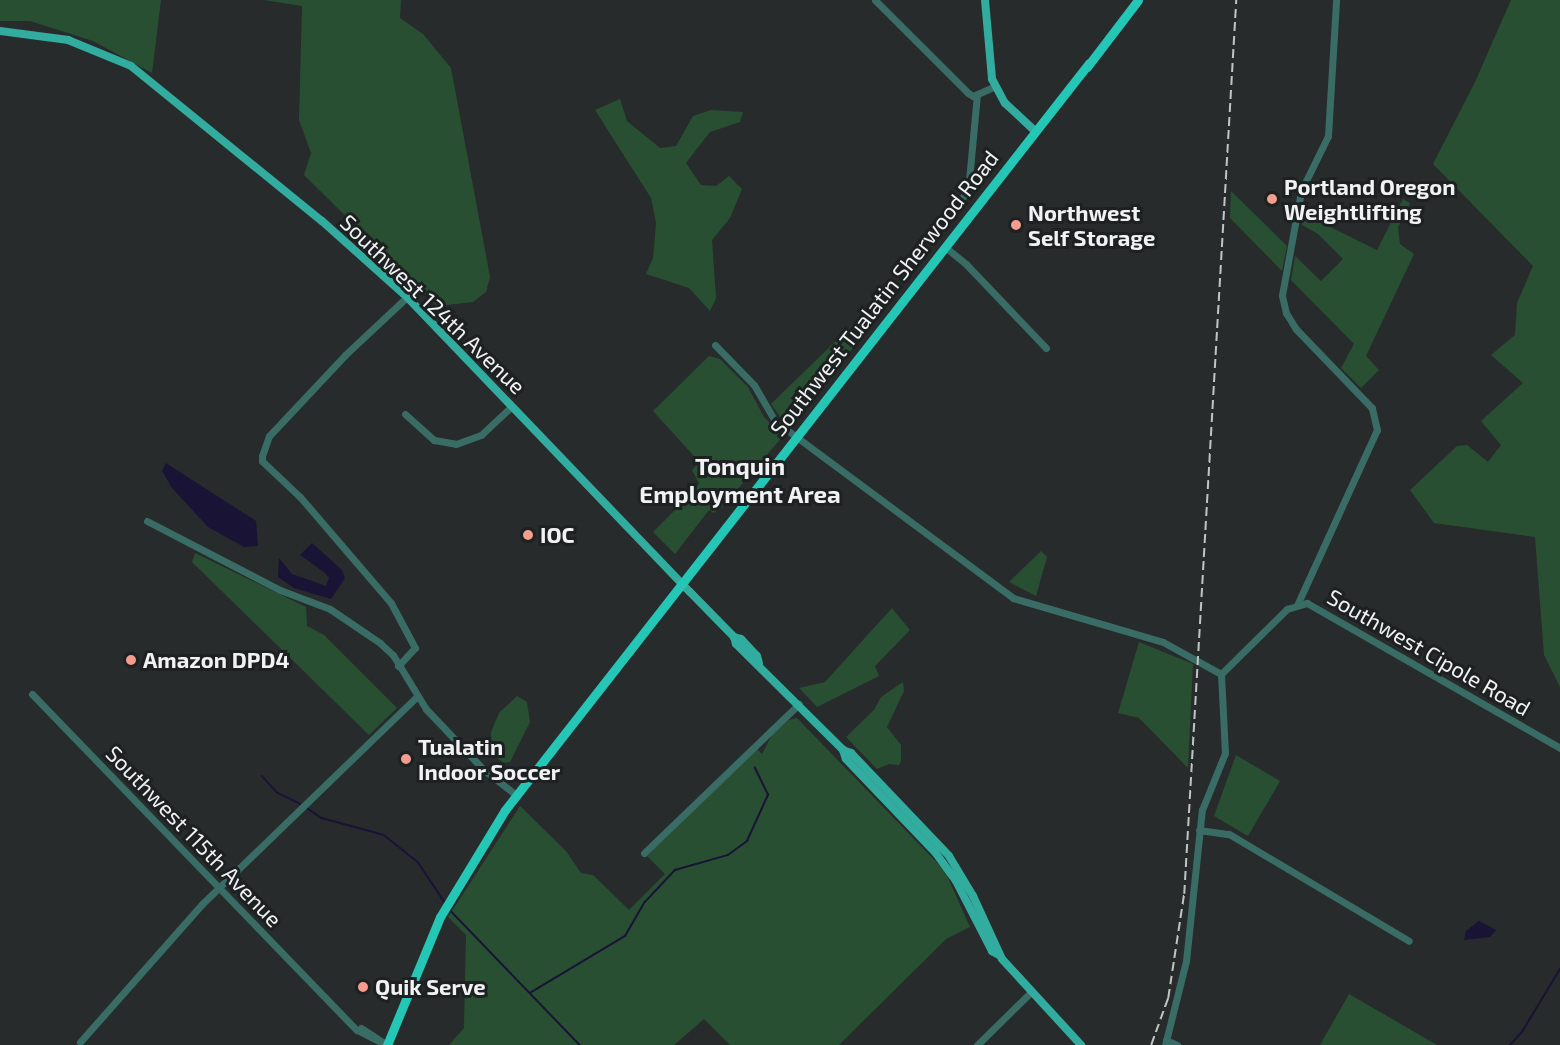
<!DOCTYPE html>
<style>
body{margin:0}
#map{position:relative;width:1560px;height:1045px;overflow:hidden;background:#272b2c;font-family:"Exo 2",sans-serif}
div>[style]{position:absolute}
[style*='--x']{left:calc(var(--x)*1px);top:calc(var(--y)*1px);width:calc(var(--w)*1px);rotate:calc(var(--a)*1deg)}
.green>*{inset:0;background:#294f32}
.water>*{inset:0;background:#191336}
.stream>*{height:1.5px;margin:-0.75px;padding:0 0.75px;transform-origin:0.75px;border-radius:0.75px;background:#191336}
.minor>*{height:7px;margin:-3.5px;padding:0 3.5px;transform-origin:3.5px;border-radius:3.5px;background:#386c65}
.major>*{height:8px;margin:-4px;padding:0 4px;transform-origin:4px;border-radius:4px;background:#31ac9f}
.highway>*{height:9px;margin:-4.5px;padding:0 4.5px;transform-origin:4.5px;border-radius:4.5px;background:#24c6b6}
.rail>*{height:1.5px;margin-top:-0.75px;transform-origin:0;background:repeating-linear-gradient(90deg,#c1c4c5 0 9px,transparent 0 13.5px)}
.dots>*{width:16px;height:16px;translate:-50% -50%;box-sizing:border-box;border:3px solid #1e2122;border-radius:50%}
span{translate:-50% -50%;white-space:nowrap;text-align:center;line-height:1.15;-webkit-text-stroke:6px #1e2122;paint-order:stroke}
.poi-label{font-size:22px;color:#f0f2f3;font-weight:700}
.left{translate:0 -50%;text-align:left}
.street-label{font-size:22px;color:#f0f2f3}
.neighbourhood-label{font-size:24px;color:#f0f2f3;font-weight:700}
</style>
<div id="map">
<div class="green">
<i style="clip-path:polygon(0 0,161px 0,152px 73px,93px 41px,30px 21px,0 21px)"></i>
<i style="clip-path:polygon(264px 0,401px 0,400px 18px,423px 34px,451px 68px,490px 277px,486px 292px,473px 302px,437px 306px,304px 175px,311px 153px,299px 120px,302px 6px)"></i>
<i style="clip-path:polygon(1511px 0,1560px 0,1560px 687px,1544px 655px,1535px 537px,1434px 523px,1410px 490px,1457px 446px,1467px 445px,1488px 462px,1501px 445px,1481px 421px,1523px 383px,1491px 355px,1515px 335px,1517px 303px,1533px 266px,1433px 164px,1475px 82px)"></i>
<i style="clip-path:polygon(620px 99px,627px 121px,660px 148px,676px 146px,693px 116px,711px 110px,743px 112px,740px 122px,710px 132px,686px 163px,701px 185px,716px 186px,729px 176px,742px 189px,730px 218px,712px 240px,716px 298px,710px 311px,689px 288px,646px 274px,653px 258px,656px 223px,651px 198px,595px 110px)"></i>
<i style="clip-path:polygon(1231px 191px,1287px 246px,1282px 271px,1230px 218px)"></i>
<i style="clip-path:polygon(1403px 199px,1410px 203px,1398px 227px,1400px 244px,1414px 254px,1366px 356px,1379px 370px,1361px 388px,1341px 368px,1354px 344px,1291px 280px,1295px 256px,1321px 281px,1343px 259px,1318px 234px,1302px 225px,1304px 214px,1377px 250px)"></i>
<i style="clip-path:polygon(881px 297px,886px 302px,884px 308px,798px 418px,786px 422px,781px 418px,771px 404px)"></i>
<i style="clip-path:polygon(709px 356px,720px 359px,748px 387px,764px 417px,783px 436px,723px 506px,714px 513px,709px 510px,675px 554px,653px 532px,696px 489px,699px 483px,692px 470px,697px 465px,693px 455px,653px 411px)"></i>
<i style="clip-path:polygon(1041px 551px,1047px 557px,1036px 596px,1009px 582px)"></i>
<i style="clip-path:polygon(195px 553px,306px 607px,307px 626px,324px 635px,397px 708px,369px 735px,192px 562px)"></i>
<i style="clip-path:polygon(892px 608px,910px 630px,875px 666px,879px 676px,817px 707px,799px 688px,825px 682px)"></i>
<i style="clip-path:polygon(1139px 642px,1193px 664px,1188px 768px,1139px 718px,1118px 713px)"></i>
<i style="clip-path:polygon(903px 682px,904px 691px,887px 727px,901px 745px,901px 761px,899px 765px,889px 764px,877px 769px,846px 737px,874px 710px,881px 697px)"></i>
<i style="clip-path:polygon(517px 696px,527px 702px,530px 722px,510px 762px,504px 763px,492px 754px,491px 732px,499px 713px)"></i>
<i style="clip-path:polygon(797px 718px,945px 871px,970px 927px,946px 939px,839px 1045px,730px 1045px,704px 1019px,674px 1045px,449px 1045px,464px 1028px,466px 935px,448px 917px,520px 806px,566px 851px,581px 873px,593px 875px,629px 910px,665px 874px,647px 856px,757px 749px,762px 754px,772px 735px,789px 720px)"></i>
<i style="clip-path:polygon(1236px 755px,1280px 781px,1248px 836px,1214px 816px)"></i>
<i style="clip-path:polygon(1349px 994px,1437px 1045px,1320px 1045px)"></i>
</div>
<div class="water">
<i style="clip-path:polygon(166px 463px,256px 521px,258px 546px,244px 547px,208px 527px,172px 488px,162px 471px)"></i>
<i style="clip-path:polygon(312px 543px,342px 570px,345px 578px,331px 599px,294px 588px,278px 577px,279px 558px,292px 574px,326px 586px,329px 578px,325px 573px,300px 555px)"></i>
<i style="clip-path:polygon(1479px 921px,1496px 930px,1490px 937px,1464px 940px,1466px 931px)"></i>
</div>
<div class="stream">
<i style="--x:262;--y:776;--w:23;--a:47"></i>
<i style="--x:278;--y:793;--w:25;--a:26"></i>
<i style="--x:307;--y:808;--w:18;--a:34"></i>
<i style="--x:322;--y:818;--w:64;--a:15.3"></i>
<i style="--x:384;--y:835;--w:43;--a:38.5"></i>
<i style="--x:418;--y:862;--w:47;--a:56.3"></i>
<i style="--x:450;--y:910;--w:187;--a:46.1"></i>
<i style="--x:530;--y:993;--w:111;--a:-31"></i>
<i style="--x:625;--y:936;--w:39;--a:-60"></i>
<i style="--x:645;--y:902;--w:44;--a:-46.8"></i>
<i style="--x:675;--y:870;--w:55;--a:-15.8"></i>
<i style="--x:728;--y:855;--w:24;--a:-36"></i>
<i style="--x:747;--y:841;--w:51;--a:-65.5"></i>
<i style="--x:768;--y:795;--w:30;--a:-116"></i>
<i style="--x:1510;--y:1045;--w:18;--a:-47"></i>
<i style="--x:1522;--y:1032;--w:74;--a:-58.9"></i>
</div>
<div class="minor">
<i style="--x:875;--y:0;--w:132;--a:45"></i>
<i style="--x:968;--y:93;--w:6;--a:31"></i>
<i style="--x:973;--y:96;--w:24;--a:-24"></i>
<i style="--x:960;--y:200;--w:12;--a:-48"></i>
<i style="--x:968;--y:191;--w:97;--a:-84.7"></i>
<i style="--x:945;--y:247;--w:27;--a:39"></i>
<i style="--x:966;--y:264;--w:116;--a:46.4"></i>
<i style="--x:715;--y:345;--w:56;--a:45.7"></i>
<i style="--x:754;--y:385;--w:42;--a:59.7"></i>
<i style="--x:775;--y:421;--w:297;--a:36.6"></i>
<i style="--x:1013;--y:598;--w:156;--a:16.3"></i>
<i style="--x:1163;--y:642;--w:66;--a:28.9"></i>
<i style="--x:405;--y:414;--w:39;--a:42"></i>
<i style="--x:434;--y:440;--w:22;--a:10"></i>
<i style="--x:456;--y:444;--w:27;--a:-20"></i>
<i style="--x:481;--y:435;--w:42;--a:-43.1"></i>
<i style="--x:147;--y:521;--w:150;--a:27.4"></i>
<i style="--x:280;--y:590;--w:53;--a:20.8"></i>
<i style="--x:330;--y:609;--w:60;--a:34.2"></i>
<i style="--x:380;--y:643;--w:18;--a:43"></i>
<i style="--x:393;--y:655;--w:63;--a:58.6"></i>
<i style="--x:426;--y:709;--w:83;--a:46.5"></i>
<i style="--x:483;--y:769;--w:42;--a:38.2"></i>
<i style="--x:1298;--y:603;--w:190;--a:-65.5"></i>
<i style="--x:1377;--y:430;--w:23;--a:-103"></i>
<i style="--x:1372;--y:408;--w:110;--a:-133.9"></i>
<i style="--x:1296;--y:329;--w:19;--a:-122"></i>
<i style="--x:1286;--y:313;--w:18;--a:-103"></i>
<i style="--x:1282;--y:295;--w:106;--a:-79.6"></i>
<i style="--x:1301;--y:191;--w:61;--a:-63.9"></i>
<i style="--x:1328;--y:136;--w:136;--a:-86.6"></i>
<i style="--x:398;--y:666;--w:25;--a:-47"></i>
<i style="--x:415;--y:648;--w:51;--a:-118.1"></i>
<i style="--x:391;--y:603;--w:140;--a:-130.6"></i>
<i style="--x:300;--y:497;--w:52;--a:-136.5"></i>
<i style="--x:262;--y:461;--w:5;--a:-90"></i>
<i style="--x:262;--y:456;--w:21;--a:-71"></i>
<i style="--x:269;--y:436;--w:111;--a:-46.8"></i>
<i style="--x:345;--y:355;--w:85;--a:-43.1"></i>
<i style="--x:1221;--y:674;--w:93;--a:-44.6"></i>
<i style="--x:1287;--y:609;--w:21;--a:-17"></i>
<i style="--x:1307;--y:603;--w:292;--a:29.8"></i>
<i style="--x:32;--y:694;--w:467;--a:46"></i>
<i style="--x:357;--y:1030;--w:33;--a:27"></i>
<i style="--x:1199;--y:830;--w:30;--a:8"></i>
<i style="--x:1229;--y:834;--w:209;--a:30.7"></i>
<i style="--x:644;--y:853;--w:215;--a:-43.9"></i>
<i style="--x:361;--y:1028;--w:31;--a:33"></i>
<i style="--x:1166;--y:1040;--w:12;--a:24"></i>
<i style="--x:80;--y:1042;--w:184;--a:-48.5"></i>
<i style="--x:202;--y:904;--w:298;--a:-44"></i>
<i style="--x:977;--y:1045;--w:74;--a:-44.5"></i>
<i style="--x:1165;--y:1045;--w:87;--a:-76"></i>
<i style="--x:1186;--y:961;--w:152;--a:-84"></i>
<i style="--x:1202;--y:810;--w:61;--a:-68"></i>
<i style="--x:1225;--y:753;--w:79;--a:-92.9"></i>
</div>
<div class="major">
<i style="--x:985;--y:0;--w:79;--a:84.9"></i>
<i style="--x:992;--y:79;--w:27;--a:62"></i>
<i style="--x:1005;--y:103;--w:41;--a:43"></i>
<i style="--x:0;--y:31;--w:69;--a:7.5"></i>
<i style="--x:68;--y:40;--w:68;--a:22.4"></i>
<i style="--x:131;--y:66;--w:246;--a:39.1"></i>
<i style="--x:322;--y:221;--w:114;--a:41.8"></i>
<i style="--x:407;--y:297;--w:409;--a:46.2"></i>
<i style="--x:690;--y:592;--w:63;--a:45.6"></i>
<i style="--x:734;--y:637;--w:7;--a:16"></i>
<i style="--x:741;--y:639;--w:23;--a:47"></i>
<i style="--x:757;--y:656;--w:7;--a:74"></i>
<i style="--x:734;--y:637;--w:7;--a:74"></i>
<i style="--x:736;--y:644;--w:151;--a:44.7"></i>
<i style="--x:843;--y:750;--w:9;--a:72"></i>
<i style="--x:846;--y:759;--w:129;--a:46.3"></i>
<i style="--x:935;--y:852;--w:36;--a:54"></i>
<i style="--x:956;--y:881;--w:79;--a:62.8"></i>
<i style="--x:992;--y:951;--w:8;--a:30"></i>
<i style="--x:843;--y:750;--w:9;--a:21"></i>
<i style="--x:851;--y:753;--w:142;--a:46.4"></i>
<i style="--x:949;--y:856;--w:47;--a:59"></i>
<i style="--x:973;--y:896;--w:69;--a:65.3"></i>
<i style="--x:1002;--y:959;--w:117;--a:47.4"></i>
</div>
<div class="highway">
<i style="--x:1087;--y:67;--w:84;--a:-52.7"></i>
<i style="--x:387;--y:1045;--w:139;--a:-67.5"></i>
<i style="--x:440;--y:917;--w:125;--a:-58.7"></i>
<i style="--x:505;--y:810;--w:948;--a:-51.98"></i>
</div>
<div class="rail">
<i style="--x:1151;--y:1045;--w:50;--a:-70.1"></i>
<i style="--x:1168;--y:998;--w:105;--a:-81.3"></i>
<i style="--x:1184;--y:894;--w:896;--a:-86.67"></i>
</div>
<div class="dots">
<i style="left:1272px;top:199px;background:#f49d8c"></i>
<i style="left:1016px;top:225px;background:#f49d8c"></i>
<i style="left:528px;top:535px;background:#f49d8c"></i>
<i style="left:131px;top:660px;background:#f49d8c"></i>
<i style="left:406px;top:759px;background:#f49d8c"></i>
<i style="left:363px;top:987px;background:#f49d8c"></i>
</div>
<div class="poi-label">
<span class="left" style="left:1284px;top:199px">Portland Oregon<br>Weightlifting</span>
<span class="left" style="left:1028px;top:225px">Northwest<br>Self Storage</span>
<span class="left" style="left:540px;top:535px">IOC</span>
<span class="left" style="left:143px;top:660px">Amazon DPD4</span>
<span class="left" style="left:418px;top:759px">Tualatin<br>Indoor Soccer</span>
<span class="left" style="left:375px;top:987px">Quik Serve</span>
</div>
<div class="street-label">
<span style="left:884px;top:293px;rotate:-52deg">Southwest Tualatin Sherwood Road</span>
<span style="left:433px;top:304px;rotate:44deg">Southwest 124th Avenue</span>
<span style="left:1429px;top:652px;rotate:30deg">Southwest Cipole Road</span>
<span style="left:194px;top:836px;rotate:46deg">Southwest 115th Avenue</span>
</div>
<div class="neighbourhood-label">
<span style="left:740px;top:480px">Tonquin<br>Employment Area</span>
</div>
</div>
